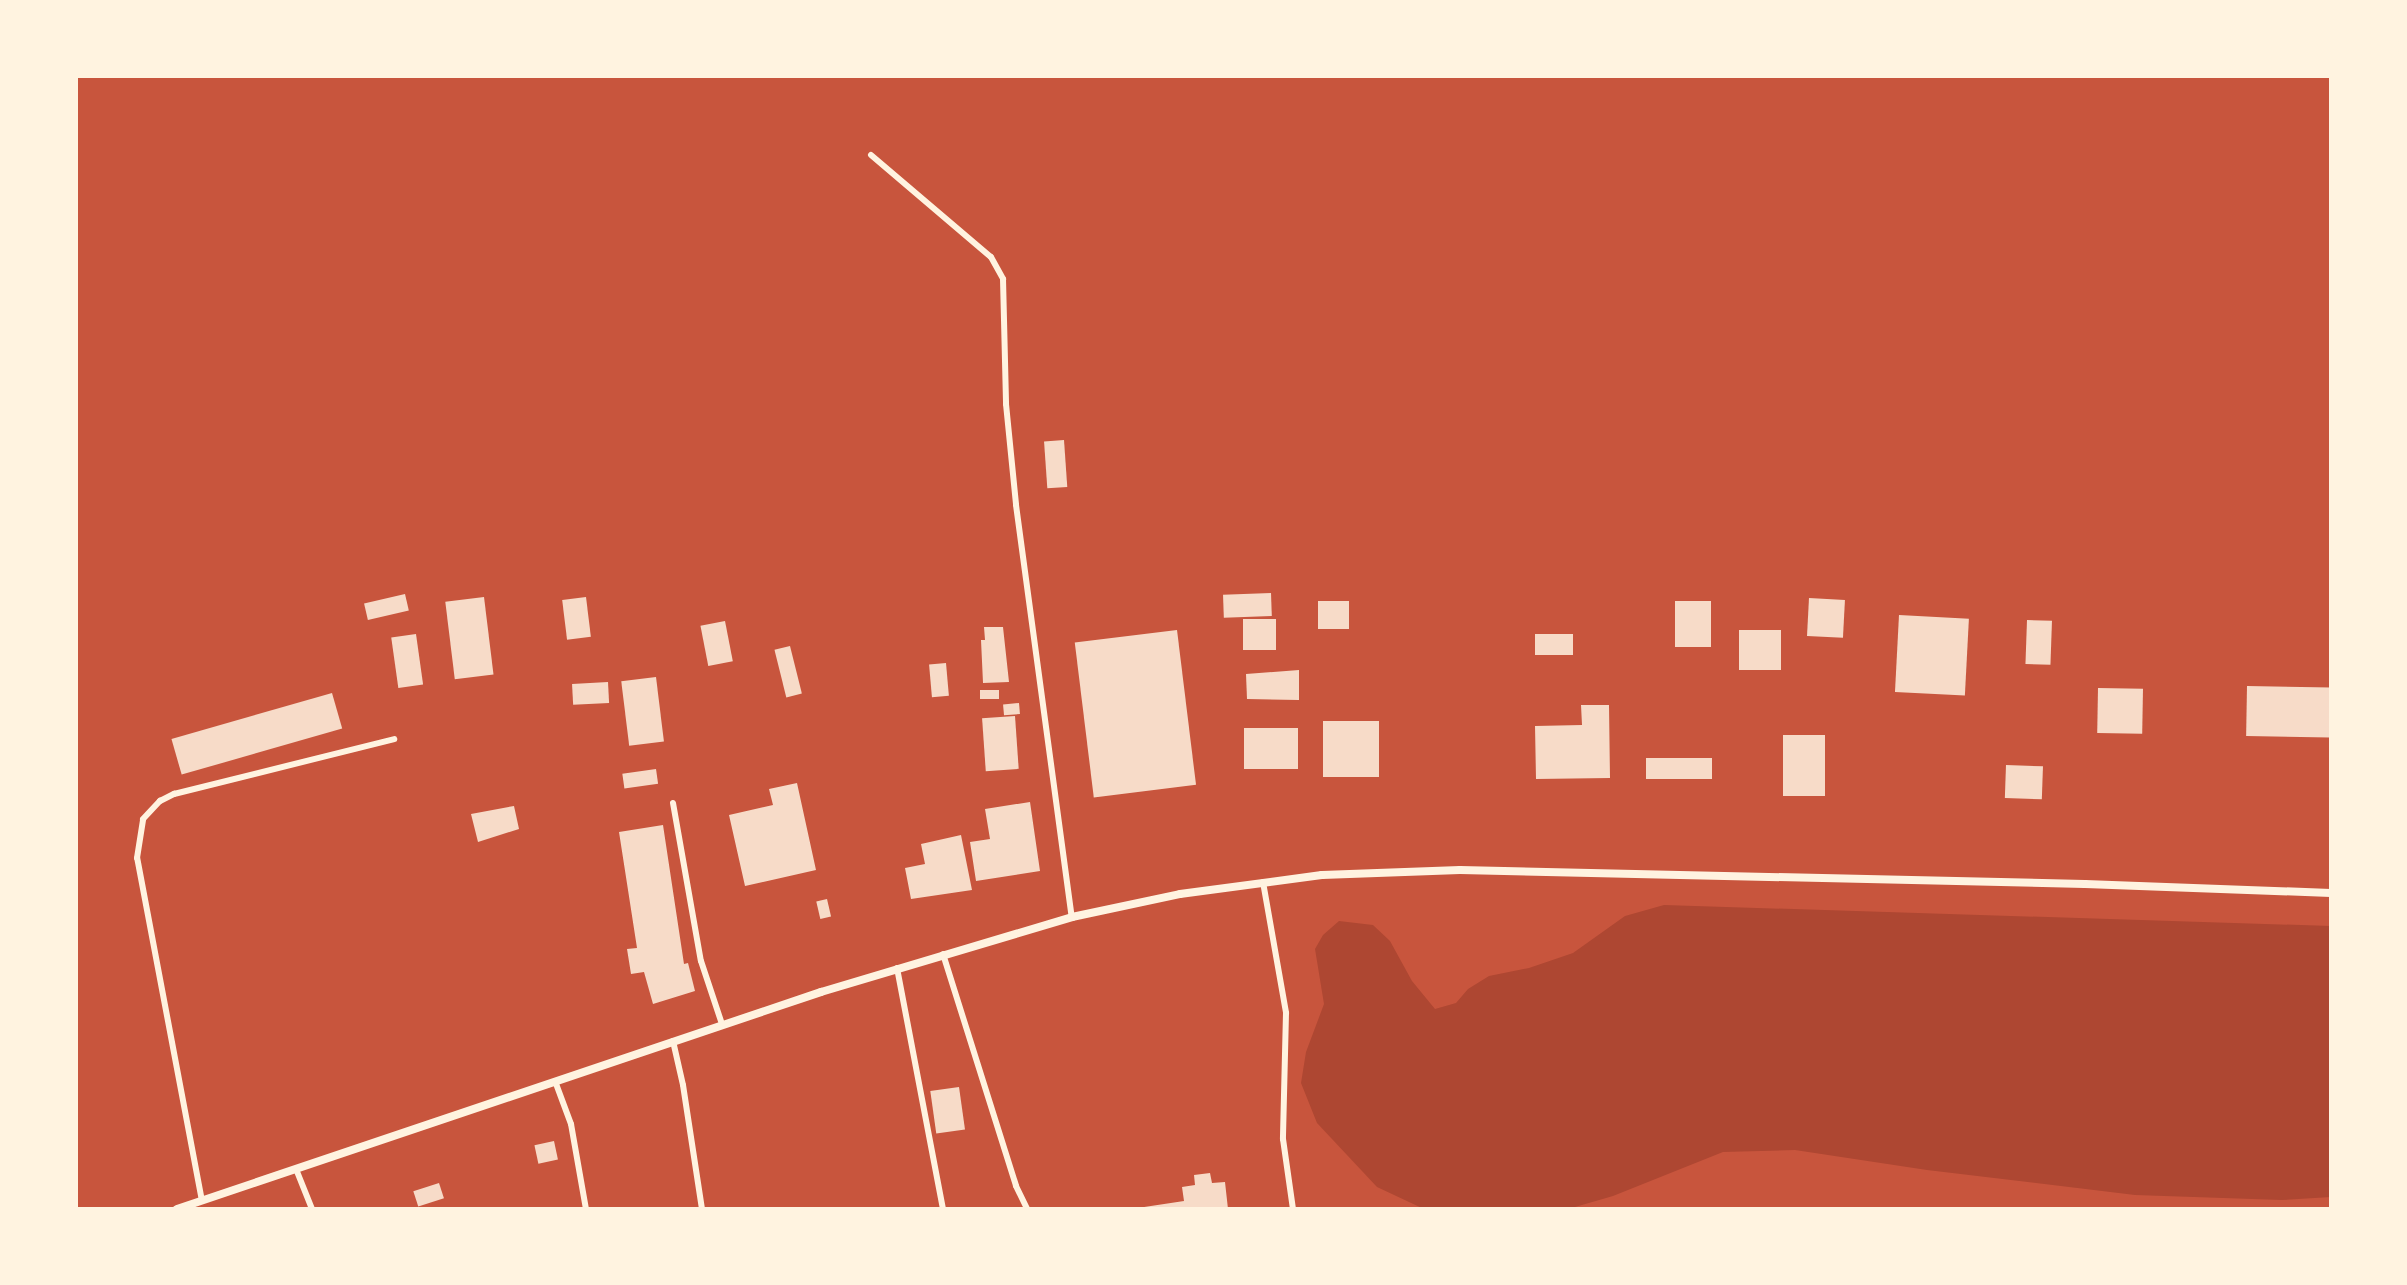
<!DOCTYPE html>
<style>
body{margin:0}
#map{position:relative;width:2407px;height:1285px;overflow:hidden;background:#c8553d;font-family:Overpass,sans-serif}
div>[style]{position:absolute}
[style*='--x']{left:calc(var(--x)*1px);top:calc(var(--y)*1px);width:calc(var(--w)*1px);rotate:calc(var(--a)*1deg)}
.green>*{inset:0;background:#ae4732}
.building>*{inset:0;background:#f7dbc8;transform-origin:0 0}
.service>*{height:6px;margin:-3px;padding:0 3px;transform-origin:3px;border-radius:3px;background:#fff3e0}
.minor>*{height:8px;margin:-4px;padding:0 4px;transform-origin:4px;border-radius:4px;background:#fff3e0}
span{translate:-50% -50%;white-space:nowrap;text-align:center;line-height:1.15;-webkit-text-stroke:8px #fff3e0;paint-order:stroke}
.frame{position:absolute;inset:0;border:78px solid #fff3e0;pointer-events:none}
</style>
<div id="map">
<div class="green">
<i style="clip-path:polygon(1664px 905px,2331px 926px,2331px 1197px,2282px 1200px,2135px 1195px,1927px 1170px,1795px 1150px,1723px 1152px,1613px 1196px,1568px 1209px,1424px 1209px,1377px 1187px,1317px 1123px,1301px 1083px,1306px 1052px,1324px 1004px,1315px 949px,1323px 935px,1339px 921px,1373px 925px,1390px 941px,1412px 981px,1435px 1009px,1456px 1003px,1468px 989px,1489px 976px,1529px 968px,1573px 953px,1625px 916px)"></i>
</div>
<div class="building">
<i style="left:1064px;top:440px;width:47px;height:20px;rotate:86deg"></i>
<i style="left:1271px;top:593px;width:23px;height:48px;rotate:88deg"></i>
<i style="left:405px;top:594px;width:17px;height:42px;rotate:77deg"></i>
<i style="left:484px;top:597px;width:78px;height:39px;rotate:83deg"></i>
<i style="left:586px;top:597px;width:40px;height:24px;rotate:83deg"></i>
<i style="left:1809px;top:598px;width:36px;height:38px;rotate:3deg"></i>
<i style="left:1349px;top:601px;width:28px;height:31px;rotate:90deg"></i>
<i style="left:1675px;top:601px;width:36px;height:46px"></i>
<i style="left:1899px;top:615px;width:70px;height:77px;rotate:3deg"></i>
<i style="left:1243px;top:619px;width:33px;height:31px"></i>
<i style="left:2027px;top:620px;width:25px;height:44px;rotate:2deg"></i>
<i style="left:725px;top:621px;width:41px;height:25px;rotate:79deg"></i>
<i style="clip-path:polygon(984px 627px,1003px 627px,1009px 682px,983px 683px,981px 640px,985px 640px)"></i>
<i style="left:1177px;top:630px;width:156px;height:103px;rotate:83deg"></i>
<i style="left:1739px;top:630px;width:42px;height:40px"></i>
<i style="left:416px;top:634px;width:51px;height:25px;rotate:82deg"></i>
<i style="left:1535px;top:634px;width:38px;height:21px"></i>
<i style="left:790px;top:646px;width:49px;height:16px;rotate:76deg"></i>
<i style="left:946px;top:663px;width:33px;height:17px;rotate:85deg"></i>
<i style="clip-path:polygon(1299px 670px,1299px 700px,1247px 699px,1246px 674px)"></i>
<i style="left:656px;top:677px;width:65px;height:35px;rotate:83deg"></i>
<i style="left:608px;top:682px;width:21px;height:36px;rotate:87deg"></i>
<i style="left:2247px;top:686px;width:84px;height:50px;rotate:1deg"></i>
<i style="left:2098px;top:688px;width:45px;height:45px;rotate:1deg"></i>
<i style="left:999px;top:690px;width:9px;height:19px;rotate:90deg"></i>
<i style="left:332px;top:693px;width:37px;height:167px;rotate:74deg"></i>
<i style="left:1019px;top:703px;width:11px;height:16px;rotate:85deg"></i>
<i style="clip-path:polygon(1581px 705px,1609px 705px,1610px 778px,1536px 779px,1535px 726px,1582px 725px)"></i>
<i style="left:1015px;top:716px;width:53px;height:33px;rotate:86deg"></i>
<i style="left:1323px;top:721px;width:56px;height:56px"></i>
<i style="left:1298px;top:728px;width:41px;height:54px;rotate:90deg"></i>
<i style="left:1783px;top:735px;width:42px;height:61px"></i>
<i style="left:1712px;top:758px;width:21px;height:66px;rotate:90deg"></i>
<i style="left:2006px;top:765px;width:37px;height:33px;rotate:2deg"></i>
<i style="left:656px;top:769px;width:15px;height:34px;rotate:82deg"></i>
<i style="clip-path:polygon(797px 783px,816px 870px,745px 886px,729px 815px,773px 805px,769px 789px)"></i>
<i style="clip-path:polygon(1030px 802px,1040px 871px,976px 881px,970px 842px,990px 839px,985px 809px)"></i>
<i style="clip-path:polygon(514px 806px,519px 829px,478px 842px,471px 814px)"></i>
<i style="clip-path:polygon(663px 825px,684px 964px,688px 963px,695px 991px,653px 1004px,644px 972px,631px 974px,627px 949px,637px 948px,619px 832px)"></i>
<i style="clip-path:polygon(961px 835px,972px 890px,911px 899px,905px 868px,925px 864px,921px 844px)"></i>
<i style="left:827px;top:899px;width:18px;height:11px;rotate:77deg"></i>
<i style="left:959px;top:1087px;width:43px;height:29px;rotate:82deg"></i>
<i style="left:554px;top:1141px;width:19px;height:20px;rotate:78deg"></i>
<i style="clip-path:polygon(1210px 1173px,1212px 1183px,1225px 1182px,1228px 1209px,1131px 1209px,1184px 1201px,1182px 1187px,1195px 1185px,1194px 1175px)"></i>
<i style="left:439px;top:1183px;width:16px;height:27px;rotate:72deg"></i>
</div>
<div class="service">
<i style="--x:871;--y:155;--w:157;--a:40.4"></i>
<i style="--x:991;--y:257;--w:25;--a:61"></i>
<i style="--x:1003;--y:279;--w:125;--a:88.6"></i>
<i style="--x:1006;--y:404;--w:101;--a:84.3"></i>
<i style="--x:1016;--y:505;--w:416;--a:82.3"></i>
<i style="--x:673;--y:803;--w:160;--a:80"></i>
<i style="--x:701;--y:961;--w:66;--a:71.6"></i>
<i style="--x:1263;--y:882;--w:133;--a:80"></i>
<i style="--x:1286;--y:1013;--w:126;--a:91.4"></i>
<i style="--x:1283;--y:1139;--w:71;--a:81.9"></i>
<i style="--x:943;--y:954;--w:243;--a:72.5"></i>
<i style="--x:1016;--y:1186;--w:25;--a:64"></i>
<i style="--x:897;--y:968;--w:245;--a:79.2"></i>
<i style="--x:673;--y:1041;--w:45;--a:77.2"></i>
<i style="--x:683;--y:1085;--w:125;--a:81.3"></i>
<i style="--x:555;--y:1081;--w:46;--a:69.6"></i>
<i style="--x:571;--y:1124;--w:86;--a:80"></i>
<i style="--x:296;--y:1169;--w:43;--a:68.2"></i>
<i style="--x:202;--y:1201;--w:349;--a:-100.7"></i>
<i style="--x:137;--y:858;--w:39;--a:-81"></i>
<i style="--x:143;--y:819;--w:25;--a:-47"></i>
<i style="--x:160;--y:801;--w:16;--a:-27"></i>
<i style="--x:174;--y:794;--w:227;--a:-14"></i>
</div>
<div class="minor">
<i style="--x:177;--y:1209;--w:680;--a:-18.62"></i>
<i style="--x:821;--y:992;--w:262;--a:-16.6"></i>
<i style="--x:1072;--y:917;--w:110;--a:-12"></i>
<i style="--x:1180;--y:894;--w:143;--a:-7.6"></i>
<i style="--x:1322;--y:875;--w:138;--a:-2.1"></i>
<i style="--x:1460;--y:870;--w:625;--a:1.28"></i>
<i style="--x:2085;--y:884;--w:246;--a:2.1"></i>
</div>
<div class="frame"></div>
</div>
